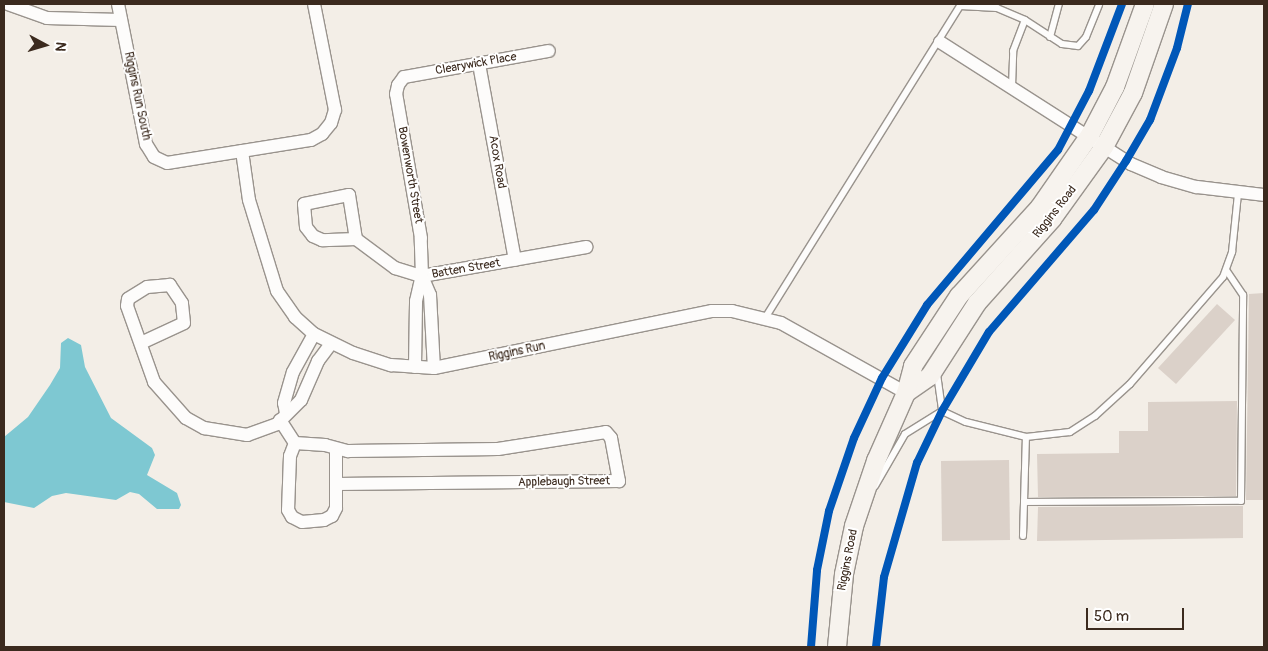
<!DOCTYPE html>
<html>
<head>
<meta charset="utf-8">
<style>
  body { margin:0 }
  #map { position:relative; width:1268px; height:651px; overflow:hidden; background:#f3eee7; font-family:Pangolin,sans-serif }
  div>[style] { position:absolute }
  [style*='--x'] { left:calc(var(--x)*1px); top:calc(var(--y)*1px); width:calc(var(--w)*1px); rotate:calc(var(--a)*1deg) }
  .water>* { inset:0; background:#7ec8d2 }
  .building>* { inset:0; background:#dbd1c9 }
  .roads { filter:drop-shadow(1px 0 #99938d) drop-shadow(-1px 0 #99938d) drop-shadow(0 1px #99938d) drop-shadow(0 -1px #99938d) }
  .service>* { height:6px; margin:-3px; padding:0 3px; transform-origin:3px; border-radius:3px; background:#fdfcfb }
  .minor>* { height:12px; margin:-6px; padding:0 6px; transform-origin:6px; border-radius:6px; background:#fdfcfb }
  .secondary>* { height:18px; margin:-9px; padding:0 9px; transform-origin:9px; border-radius:9px; background:#f7f3ee }
  .cycleway>* { height:8px; margin:-4px; padding:0 4px; transform-origin:4px; border-radius:4px; background:#0057b8 }
  span { translate:-50% -50%; white-space:nowrap; text-align:center; line-height:1.15; -webkit-text-stroke:4px #fff; paint-order:stroke }
  .street-label { font-size:12px; color:#3b2a1e }
  .frame { position:absolute; inset:0; border:5px solid #3b2a1e; pointer-events:none }
  .north { position:absolute; left:20px; top:20px; width:50px; height:50px; -webkit-text-stroke:4px #fff; paint-order:stroke; rotate:96deg; font-size:14px; font-weight:700; line-height:20px; text-align:center; color:#3b2a1e }
  .north::after { content:''; display:block; margin:auto; width:18px; height:22px; background:#3b2a1e; clip-path:polygon(50% 0,100% 100%,50% 72%,0 100%) }
  .scale { position:absolute; left:1086px; top:608px; width:98px; height:22px; box-sizing:border-box; border:2px solid #3b2a1e; border-top:0; padding-left:6px; font-size:15px; line-height:18px; white-space:nowrap; color:#3b2a1e; -webkit-text-stroke:4px #fff; paint-order:stroke }
</style>
</head>
<body>
<div id="map">
  <div class="water">
    <div style="clip-path:polygon(68px 338px,81px 345px,85px 367px,111px 418px,152px 448px,155px 455px,147px 475px,177px 493px,181px 505px,179px 509px,157px 509px,139px 494px,130px 492px,116px 500px,66px 493px,52px 496px,34px 508px,4px 502px,4px 437px,28px 417px,50px 385px,60px 368px,61px 343px)"></div>
  </div>
  <div class="building">
    <div style="clip-path:polygon(1264px 293px,1264px 500px,1246px 500px,1249px 294px)"></div>
    <div style="clip-path:polygon(1217px 304px,1235px 320px,1176px 384px,1158px 368px)"></div>
    <div style="clip-path:polygon(1237px 401px,1236px 496px,1038px 497px,1037px 454px,1119px 453px,1119px 431px,1148px 431px,1148px 402px)"></div>
    <div style="clip-path:polygon(1009px 460px,1010px 540px,942px 541px,941px 461px)"></div>
    <div style="clip-path:polygon(1243px 506px,1243px 538px,1037px 541px,1038px 507px)"></div>
  </div>
  <div class="roads">
    <div class="service">
      <div style="--x:960;--y:6;--w:37;--a:3"></div>
      <div style="--x:997;--y:8;--w:30;--a:23"></div>
      <div style="--x:1025;--y:20;--w:44;--a:33"></div>
      <div style="--x:1062;--y:44;--w:16;--a:7"></div>
      <div style="--x:1078;--y:46;--w:12;--a:-48"></div>
      <div style="--x:1086;--y:37;--w:35;--a:-68"></div>
      <div style="--x:1050;--y:37;--w:34;--a:-75"></div>
      <div style="--x:1012;--y:87;--w:36;--a:-88"></div>
      <div style="--x:1013;--y:51;--w:33;--a:-69"></div>
      <div style="--x:765;--y:318;--w:370;--a:-58"></div>
      <div style="--x:937;--y:374;--w:37;--a:82"></div>
      <div style="--x:942;--y:411;--w:26;--a:25"></div>
      <div style="--x:966;--y:422;--w:62;--a:14"></div>
      <div style="--x:1026;--y:437;--w:44;--a:-6.5"></div>
      <div style="--x:1070;--y:432;--w:30;--a:-33"></div>
      <div style="--x:1095;--y:416;--w:47;--a:-42.4"></div>
      <div style="--x:1130;--y:384;--w:142;--a:-49"></div>
      <div style="--x:1223;--y:277;--w:27;--a:-70"></div>
      <div style="--x:1232;--y:252;--w:58;--a:-84.1"></div>
      <div style="--x:875;--y:486;--w:60;--a:-60"></div>
      <div style="--x:905;--y:434;--w:44;--a:-31.9"></div>
      <div style="--x:1024;--y:502;--w:217;--a:-0.3"></div>
      <div style="--x:1241;--y:501;--w:206;--a:-89.4"></div>
      <div style="--x:1243;--y:295;--w:30;--a:-124"></div>
      <div style="--x:1023;--y:536;--w:99;--a:-88.3"></div>
    </div>
    <div class="minor">
      <div style="--x:8;--y:4;--w:41;--a:19.7"></div>
      <div style="--x:47;--y:18;--w:74;--a:1.5"></div>
      <div style="--x:118;--y:4;--w:143;--a:78.7"></div>
      <div style="--x:146;--y:144;--w:15;--a:58"></div>
      <div style="--x:154;--y:157;--w:14;--a:25"></div>
      <div style="--x:167;--y:163;--w:146;--a:-9.1"></div>
      <div style="--x:311;--y:140;--w:13;--a:-29"></div>
      <div style="--x:322;--y:134;--w:14;--a:-51"></div>
      <div style="--x:331;--y:123;--w:14;--a:-73"></div>
      <div style="--x:335;--y:110;--w:108;--a:-101.2"></div>
      <div style="--x:940;--y:42;--w:227;--a:32.6"></div>
      <div style="--x:1131;--y:164;--w:33;--a:23"></div>
      <div style="--x:1161;--y:177;--w:37;--a:16"></div>
      <div style="--x:1197;--y:187;--w:67;--a:6.8"></div>
      <div style="--x:479;--y:64;--w:199;--a:79.6"></div>
      <div style="--x:242;--y:151;--w:49;--a:81.9"></div>
      <div style="--x:249;--y:200;--w:95;--a:72.9"></div>
      <div style="--x:277;--y:291;--w:32;--a:55"></div>
      <div style="--x:295;--y:317;--w:25;--a:42"></div>
      <div style="--x:314;--y:334;--w:43;--a:26"></div>
      <div style="--x:353;--y:353;--w:40;--a:18"></div>
      <div style="--x:391;--y:365;--w:43;--a:4"></div>
      <div style="--x:434;--y:368;--w:284;--a:-11.6"></div>
      <div style="--x:712;--y:311;--w:20;--a:0"></div>
      <div style="--x:732;--y:311;--w:50;--a:13.8"></div>
      <div style="--x:781;--y:323;--w:143;--a:29.2"></div>
      <div style="--x:356;--y:239;--w:34;--a:178"></div>
      <div style="--x:322;--y:240;--w:10;--a:-156"></div>
      <div style="--x:313;--y:236;--w:11;--a:-128"></div>
      <div style="--x:306;--y:227;--w:23;--a:-95"></div>
      <div style="--x:304;--y:204;--w:46;--a:-11.3"></div>
      <div style="--x:349;--y:195;--w:45;--a:81"></div>
      <div style="--x:356;--y:239;--w:49;--a:36.6"></div>
      <div style="--x:395;--y:268;--w:28;--a:17"></div>
      <div style="--x:422;--y:276;--w:167;--a:-10"></div>
      <div style="--x:422;--y:276;--w:21;--a:67"></div>
      <div style="--x:430;--y:295;--w:73;--a:86.9"></div>
      <div style="--x:141;--y:343;--w:47;--a:-24.9"></div>
      <div style="--x:184;--y:323;--w:20;--a:-96"></div>
      <div style="--x:182;--y:303;--w:22;--a:-124"></div>
      <div style="--x:170;--y:285;--w:23;--a:175"></div>
      <div style="--x:147;--y:287;--w:22;--a:148"></div>
      <div style="--x:128;--y:299;--w:7;--a:98"></div>
      <div style="--x:127;--y:306;--w:81;--a:70.4"></div>
      <div style="--x:154;--y:382;--w:48;--a:48.4"></div>
      <div style="--x:186;--y:418;--w:21;--a:29"></div>
      <div style="--x:204;--y:428;--w:44;--a:9.2"></div>
      <div style="--x:247;--y:435;--w:32;--a:-20"></div>
      <div style="--x:277;--y:424;--w:34;--a:-45"></div>
      <div style="--x:301;--y:400;--w:43;--a:-66.4"></div>
      <div style="--x:318;--y:361;--w:21;--a:-53"></div>
      <div style="--x:415;--y:367;--w:66;--a:-89.1"></div>
      <div style="--x:416;--y:301;--w:26;--a:-77"></div>
      <div style="--x:422;--y:276;--w:38;--a:-92"></div>
      <div style="--x:421;--y:238;--w:146;--a:-99.8"></div>
      <div style="--x:396;--y:94;--w:9;--a:-77"></div>
      <div style="--x:398;--y:85;--w:10;--a:-53"></div>
      <div style="--x:404;--y:77;--w:147;--a:-10.2"></div>
      <div style="--x:286;--y:413;--w:10;--a:-101"></div>
      <div style="--x:284;--y:403;--w:32;--a:-74"></div>
      <div style="--x:293;--y:372;--w:43;--a:-61.1"></div>
      <div style="--x:280;--y:420;--w:27;--a:57"></div>
      <div style="--x:295;--y:443;--w:30;--a:4"></div>
      <div style="--x:325;--y:445;--w:24;--a:15"></div>
      <div style="--x:348;--y:451;--w:150;--a:-0.8"></div>
      <div style="--x:498;--y:449;--w:109;--a:-8.9"></div>
      <div style="--x:606;--y:432;--w:8;--a:50"></div>
      <div style="--x:611;--y:438;--w:44;--a:79.5"></div>
      <div style="--x:619;--y:481;--w:283;--a:179.4"></div>
      <div style="--x:295;--y:443;--w:14;--a:111"></div>
      <div style="--x:290;--y:456;--w:54;--a:92.1"></div>
      <div style="--x:288;--y:510;--w:8;--a:60"></div>
      <div style="--x:292;--y:517;--w:11;--a:27"></div>
      <div style="--x:302;--y:522;--w:22;--a:-5"></div>
      <div style="--x:324;--y:520;--w:9;--a:-27"></div>
      <div style="--x:332;--y:516;--w:9;--a:-63"></div>
      <div style="--x:336;--y:508;--w:58;--a:-90"></div>
    </div>
    <div class="secondary">
      <div style="--x:906;--y:393;--w:29;--a:-35"></div>
      <div style="--x:930;--y:376;--w:87;--a:-57.2"></div>
      <div style="--x:977;--y:303;--w:113;--a:-48.2"></div>
      <div style="--x:1052;--y:219;--w:89;--a:-54.2"></div>
      <div style="--x:1104;--y:147;--w:61;--a:-61.8"></div>
      <div style="--x:1133;--y:93;--w:94;--a:-70.8"></div>
      <div style="--x:837;--y:647;--w:73;--a:-84.5"></div>
      <div style="--x:844;--y:574;--w:49;--a:-78.2"></div>
      <div style="--x:854;--y:526;--w:69;--a:-71.3"></div>
      <div style="--x:876;--y:461;--w:74;--a:-66.2"></div>
      <div style="--x:906;--y:393;--w:28;--a:-75"></div>
      <div style="--x:913;--y:366;--w:84;--a:-56.7"></div>
      <div style="--x:959;--y:296;--w:120;--a:-47.7"></div>
      <div style="--x:1040;--y:207;--w:88;--a:-55.2"></div>
      <div style="--x:1090;--y:135;--w:54;--a:-62.5"></div>
      <div style="--x:1115;--y:87;--w:88;--a:-70.1"></div>
    </div>
  </div>
  <div class="cycleway">
    <div style="--x:811;--y:647;--w:77;--a:-85.5"></div>
    <div style="--x:817;--y:570;--w:60;--a:-78.5"></div>
    <div style="--x:829;--y:511;--w:77;--a:-71.1"></div>
    <div style="--x:854;--y:438;--w:66;--a:-65"></div>
    <div style="--x:882;--y:378;--w:86;--a:-58.3"></div>
    <div style="--x:927;--y:305;--w:203;--a:-49.8"></div>
    <div style="--x:1058;--y:150;--w:67;--a:-62.3"></div>
    <div style="--x:1089;--y:91;--w:93;--a:-69.2"></div>
    <div style="--x:876;--y:647;--w:70;--a:-83.5"></div>
    <div style="--x:884;--y:577;--w:119;--a:-73.9"></div>
    <div style="--x:917;--y:463;--w:58;--a:-64.3"></div>
    <div style="--x:942;--y:411;--w:92;--a:-59.3"></div>
    <div style="--x:989;--y:332;--w:161;--a:-49.3"></div>
    <div style="--x:1094;--y:210;--w:59;--a:-56.9"></div>
    <div style="--x:1126;--y:161;--w:48;--a:-59.7"></div>
    <div style="--x:1150;--y:120;--w:77;--a:-69.4"></div>
    <div style="--x:1177;--y:48;--w:45;--a:-76"></div>
  </div>
  <div class="street-label">
    <span style="left:476px;top:64px;rotate:-10deg">Clearywick Place</span>
    <span style="left:137px;top:96px;rotate:78deg">Riggins Run South</span>
    <span style="left:497px;top:162px;rotate:80deg">Acox Road</span>
    <span style="left:410px;top:175px;rotate:80deg">Bowenworth Street</span>
    <span style="left:1055px;top:212px;rotate:-52deg">Riggins Road</span>
    <span style="left:466px;top:269px;rotate:-10deg">Batten Street</span>
    <span style="left:517px;top:352px;rotate:-12deg">Riggins Run</span>
    <span style="left:564px;top:482px;rotate:-1deg">Applebaugh Street</span>
    <span style="left:848px;top:560px;rotate:-79deg">Riggins Road</span>
  </div>
  <div class="frame"></div>
  <div class="north">N</div>
  <div class="scale">50 m</div>
</div>
</body>
</html>
